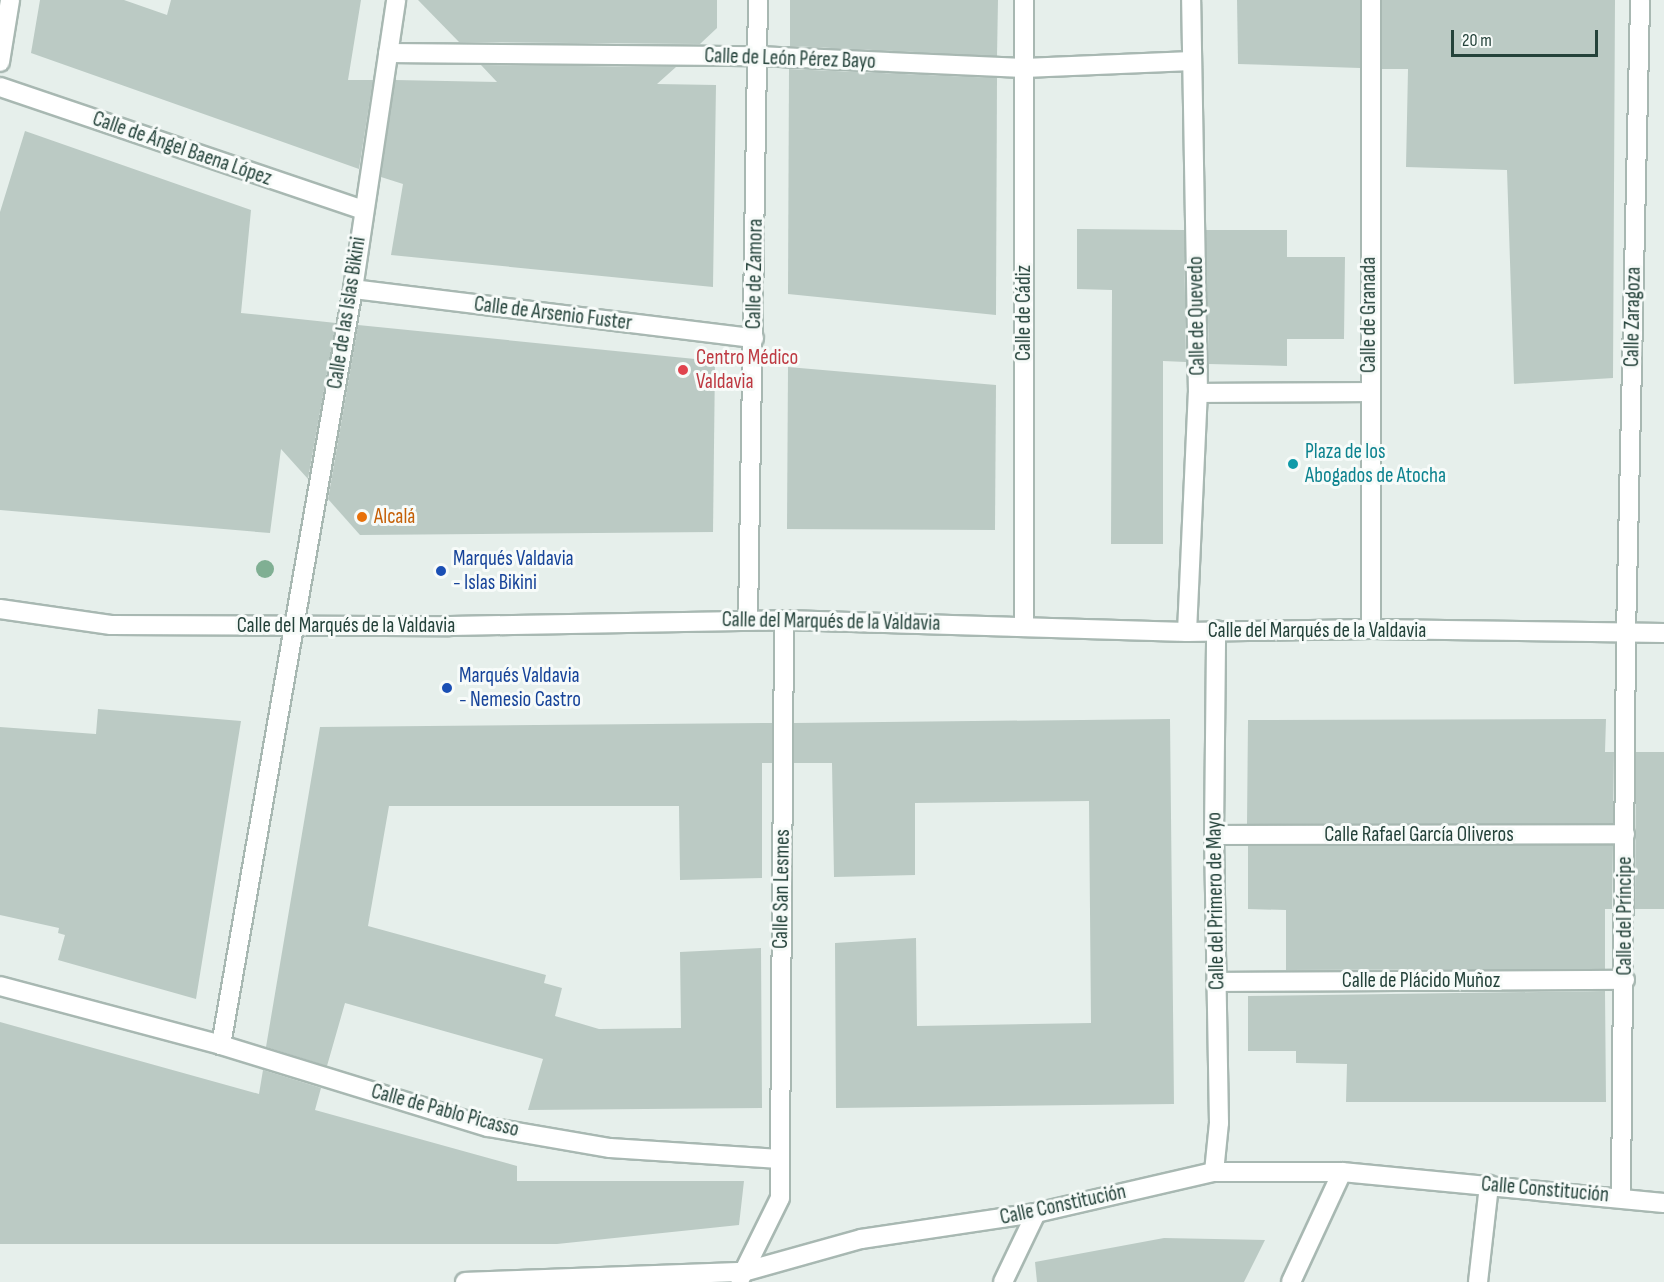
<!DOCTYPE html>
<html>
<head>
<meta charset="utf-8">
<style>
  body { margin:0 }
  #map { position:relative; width:1664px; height:1282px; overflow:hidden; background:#e6efeb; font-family:"Sofia Sans Condensed",sans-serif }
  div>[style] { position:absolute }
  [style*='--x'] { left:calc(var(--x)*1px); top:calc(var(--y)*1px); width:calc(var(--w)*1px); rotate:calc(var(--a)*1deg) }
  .building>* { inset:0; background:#bbcac4 }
  .roads { filter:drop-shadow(2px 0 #a8b8b2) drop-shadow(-2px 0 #a8b8b2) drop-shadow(0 2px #a8b8b2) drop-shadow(0 -2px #a8b8b2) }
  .street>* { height:18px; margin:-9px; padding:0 9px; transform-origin:9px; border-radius:9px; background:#fff }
  .trees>* { width:18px; height:18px; margin:-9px; border-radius:50%; background:#80af93 }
  .dots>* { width:16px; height:16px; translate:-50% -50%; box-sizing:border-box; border:3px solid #f7fbf9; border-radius:50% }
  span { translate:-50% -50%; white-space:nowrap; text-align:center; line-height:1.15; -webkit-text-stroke:6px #f7fbf9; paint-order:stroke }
  .street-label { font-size:21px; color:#24423a }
  .health-label { font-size:21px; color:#be3a42 }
  .left { translate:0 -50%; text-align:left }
  .culture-label { font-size:21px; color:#0d838f }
  .food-label { font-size:21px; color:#c56008 }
  .transit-label { font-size:21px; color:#164399 }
  .scale { position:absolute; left:1451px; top:30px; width:147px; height:27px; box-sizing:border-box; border:3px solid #24423a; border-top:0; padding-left:8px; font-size:18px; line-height:21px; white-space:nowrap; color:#24423a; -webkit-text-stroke:4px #f7fbf9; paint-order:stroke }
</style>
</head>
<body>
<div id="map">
  <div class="building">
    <div style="clip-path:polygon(40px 0,124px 0,167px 15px,171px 0,361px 0,348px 80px,373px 80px,359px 169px,31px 53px)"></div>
    <div style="clip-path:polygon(418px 0,717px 0,717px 28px,700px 44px,459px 42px)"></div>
    <div style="clip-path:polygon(790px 0,998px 0,997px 56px,790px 46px)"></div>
    <div style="clip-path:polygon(1237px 0,1360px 0,1360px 68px,1238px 64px)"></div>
    <div style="clip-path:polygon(1382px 0,1615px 0,1613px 378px,1514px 384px,1507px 170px,1406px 167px,1408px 69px,1382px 69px)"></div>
    <div style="clip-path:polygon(481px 65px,676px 67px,657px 84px,716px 85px,713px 287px,391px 255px,403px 184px,381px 177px,395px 80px,497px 82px)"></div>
    <div style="clip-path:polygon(789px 69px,997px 78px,996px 315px,788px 294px)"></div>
    <div style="clip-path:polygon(25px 131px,251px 210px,241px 313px,336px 323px,308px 479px,281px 449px,270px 533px,0 510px,0 212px)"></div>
    <div style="clip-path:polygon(1077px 229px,1184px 230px,1186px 362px,1163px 361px,1163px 544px,1111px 544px,1112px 290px,1077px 289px)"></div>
    <div style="clip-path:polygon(1206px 230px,1287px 230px,1287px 257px,1345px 257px,1344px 339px,1287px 339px,1287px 366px,1209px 364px)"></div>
    <div style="clip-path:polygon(358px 325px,715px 361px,713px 532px,360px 535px,328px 499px)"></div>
    <div style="clip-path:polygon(788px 367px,996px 385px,995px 530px,787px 529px)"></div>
    <div style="clip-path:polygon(98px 709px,241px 721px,196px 999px,58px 960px,65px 935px,58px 933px,59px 928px,0 915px,0 727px,96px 734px)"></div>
    <div style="clip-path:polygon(1170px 719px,1174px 1104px,836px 1108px,835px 943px,916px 938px,917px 1026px,1091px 1023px,1089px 801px,915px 803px,915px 875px,834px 877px,832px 763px,794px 763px,794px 723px)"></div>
    <div style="clip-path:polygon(1606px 719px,1605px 752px,1614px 752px,1613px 823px,1247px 824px,1248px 720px)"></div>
    <div style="clip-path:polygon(772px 723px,772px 763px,762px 763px,762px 878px,680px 880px,679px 806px,389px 806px,368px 926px,546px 975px,544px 983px,562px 988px,555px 1016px,599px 1029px,681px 1028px,680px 952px,761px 948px,762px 1108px,528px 1110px,543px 1059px,345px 1003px,327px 1066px,266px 1047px,320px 727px)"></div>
    <div style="clip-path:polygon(1636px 752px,1664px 752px,1664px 909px,1635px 909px)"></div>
    <div style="clip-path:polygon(1613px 845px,1612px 909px,1605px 909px,1605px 969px,1286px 970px,1286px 910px,1248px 909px,1248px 846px)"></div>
    <div style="clip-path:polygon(1605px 991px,1606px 1102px,1346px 1102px,1347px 1064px,1296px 1063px,1296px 1051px,1248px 1051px,1248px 996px)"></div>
    <div style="clip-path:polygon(0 1022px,259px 1094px,263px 1070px,321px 1088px,315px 1110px,517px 1166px,517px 1181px,744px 1181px,739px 1225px,557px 1244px,0 1244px)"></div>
    <div style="clip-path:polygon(1164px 1238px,1265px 1240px,1244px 1282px,1037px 1282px,1035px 1262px)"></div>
  </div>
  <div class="roads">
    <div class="street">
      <div style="--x:1371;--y:0;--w:629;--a:90"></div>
      <div style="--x:388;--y:53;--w:369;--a:0.5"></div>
      <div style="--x:757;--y:56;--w:267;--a:2.6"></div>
      <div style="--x:1024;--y:68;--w:168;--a:-2.4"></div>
      <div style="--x:0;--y:62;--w:63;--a:-80.8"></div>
      <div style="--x:0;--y:87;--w:384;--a:18.7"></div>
      <div style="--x:353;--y:289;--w:404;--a:7"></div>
      <div style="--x:1198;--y:393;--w:171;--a:-0.3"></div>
      <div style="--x:0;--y:609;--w:112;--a:8.2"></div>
      <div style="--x:111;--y:625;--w:339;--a:0.2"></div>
      <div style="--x:450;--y:626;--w:334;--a:-1"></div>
      <div style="--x:784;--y:620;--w:403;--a:1.7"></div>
      <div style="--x:1187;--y:632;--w:184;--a:-0.9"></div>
      <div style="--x:1371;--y:629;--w:293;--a:0.8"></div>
      <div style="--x:748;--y:620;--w:620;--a:-89.08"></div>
      <div style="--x:1024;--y:626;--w:626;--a:-90"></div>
      <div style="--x:1187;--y:632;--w:239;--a:-87.4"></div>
      <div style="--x:1198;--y:393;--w:393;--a:-91"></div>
      <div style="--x:1214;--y:835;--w:411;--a:-0.1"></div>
      <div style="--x:1217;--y:982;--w:408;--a:-0.3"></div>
      <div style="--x:0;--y:986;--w:229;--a:14.9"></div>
      <div style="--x:221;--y:1045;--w:279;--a:17.1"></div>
      <div style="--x:488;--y:1127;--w:124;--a:9.8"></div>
      <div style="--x:610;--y:1148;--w:170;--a:3.7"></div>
      <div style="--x:780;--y:1159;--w:39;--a:90"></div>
      <div style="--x:780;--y:1198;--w:90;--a:116.3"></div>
      <div style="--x:221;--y:1045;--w:767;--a:-80.1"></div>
      <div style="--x:353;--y:289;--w:292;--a:-81.5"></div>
      <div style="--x:780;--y:1159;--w:539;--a:-89.57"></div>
      <div style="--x:1214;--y:1172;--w:49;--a:-84.2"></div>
      <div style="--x:1219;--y:1123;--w:288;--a:-91"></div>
      <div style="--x:1214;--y:835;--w:205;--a:-89.4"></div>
      <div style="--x:1621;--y:1198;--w:564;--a:-89.49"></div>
      <div style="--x:1626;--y:634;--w:634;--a:-88.73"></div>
      <div style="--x:465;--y:1282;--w:278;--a:-2.1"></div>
      <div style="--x:743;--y:1272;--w:123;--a:-15.6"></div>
      <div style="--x:861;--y:1239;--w:177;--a:-8.5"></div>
      <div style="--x:1036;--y:1213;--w:183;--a:-13"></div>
      <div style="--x:1214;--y:1172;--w:128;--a:0"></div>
      <div style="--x:1342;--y:1172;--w:323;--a:5.5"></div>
      <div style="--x:1003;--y:1282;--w:76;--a:-64.4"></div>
      <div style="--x:1291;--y:1282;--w:121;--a:-65.1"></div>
      <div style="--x:1478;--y:1282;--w:98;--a:-83.5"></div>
    </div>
  </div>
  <div class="trees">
    <div style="left:265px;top:569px"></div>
  </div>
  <div class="dots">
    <div style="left:683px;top:370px;background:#e0444e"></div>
    <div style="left:1293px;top:464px;background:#0f9aa8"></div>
    <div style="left:362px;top:517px;background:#e8710a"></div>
    <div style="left:441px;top:571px;background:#1a4fb4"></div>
    <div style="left:447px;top:688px;background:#1a4fb4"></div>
  </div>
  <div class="street-label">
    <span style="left:790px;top:59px;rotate:2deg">Calle de León Pérez Bayo</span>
    <span style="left:182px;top:149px;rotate:19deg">Calle de Ángel Baena López</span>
    <span style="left:755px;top:274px;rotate:-89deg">Calle de Zamora</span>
    <span style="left:347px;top:313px;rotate:-81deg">Calle de las Islas Bikini</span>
    <span style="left:1024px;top:313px;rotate:-90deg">Calle de Cádiz</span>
    <span style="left:553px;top:314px;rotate:7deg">Calle de Arsenio Fuster</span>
    <span style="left:1369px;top:315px;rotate:-90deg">Calle de Granada</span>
    <span style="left:1197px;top:316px;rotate:-91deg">Calle de Quevedo</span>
    <span style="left:1633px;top:317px;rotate:-89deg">Calle Zaragoza</span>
    <span style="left:831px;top:622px;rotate:1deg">Calle del Marqués de la Valdavia</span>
    <span style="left:346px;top:626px">Calle del Marqués de la Valdavia</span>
    <span style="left:1317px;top:631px">Calle del Marqués de la Valdavia</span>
    <span style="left:1419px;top:835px">Calle Rafael García Oliveros</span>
    <span style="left:782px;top:889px;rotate:-89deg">Calle San Lesmes</span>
    <span style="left:1216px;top:901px;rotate:-91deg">Calle del Primero de Mayo</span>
    <span style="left:1625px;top:916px;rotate:-90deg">Calle del Príncipe</span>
    <span style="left:1421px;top:981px">Calle de Plácido Muñoz</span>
    <span style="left:445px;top:1111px;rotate:15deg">Calle de Pablo Picasso</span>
    <span style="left:1545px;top:1190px;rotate:5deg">Calle Constitución</span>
    <span style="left:1063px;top:1205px;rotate:-12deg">Calle Constitución</span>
  </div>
  <div class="health-label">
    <span class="left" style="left:696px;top:370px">Centro Médico<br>Valdavia</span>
  </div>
  <div class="culture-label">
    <span class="left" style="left:1305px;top:464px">Plaza de los<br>Abogados de Atocha</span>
  </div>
  <div class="food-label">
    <span class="left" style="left:374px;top:517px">Alcalá</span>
  </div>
  <div class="transit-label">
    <span class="left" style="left:453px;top:571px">Marqués Valdavia<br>- Islas Bikini</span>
    <span class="left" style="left:459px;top:688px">Marqués Valdavia<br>- Nemesio Castro</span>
  </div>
  <div class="scale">20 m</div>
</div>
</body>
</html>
